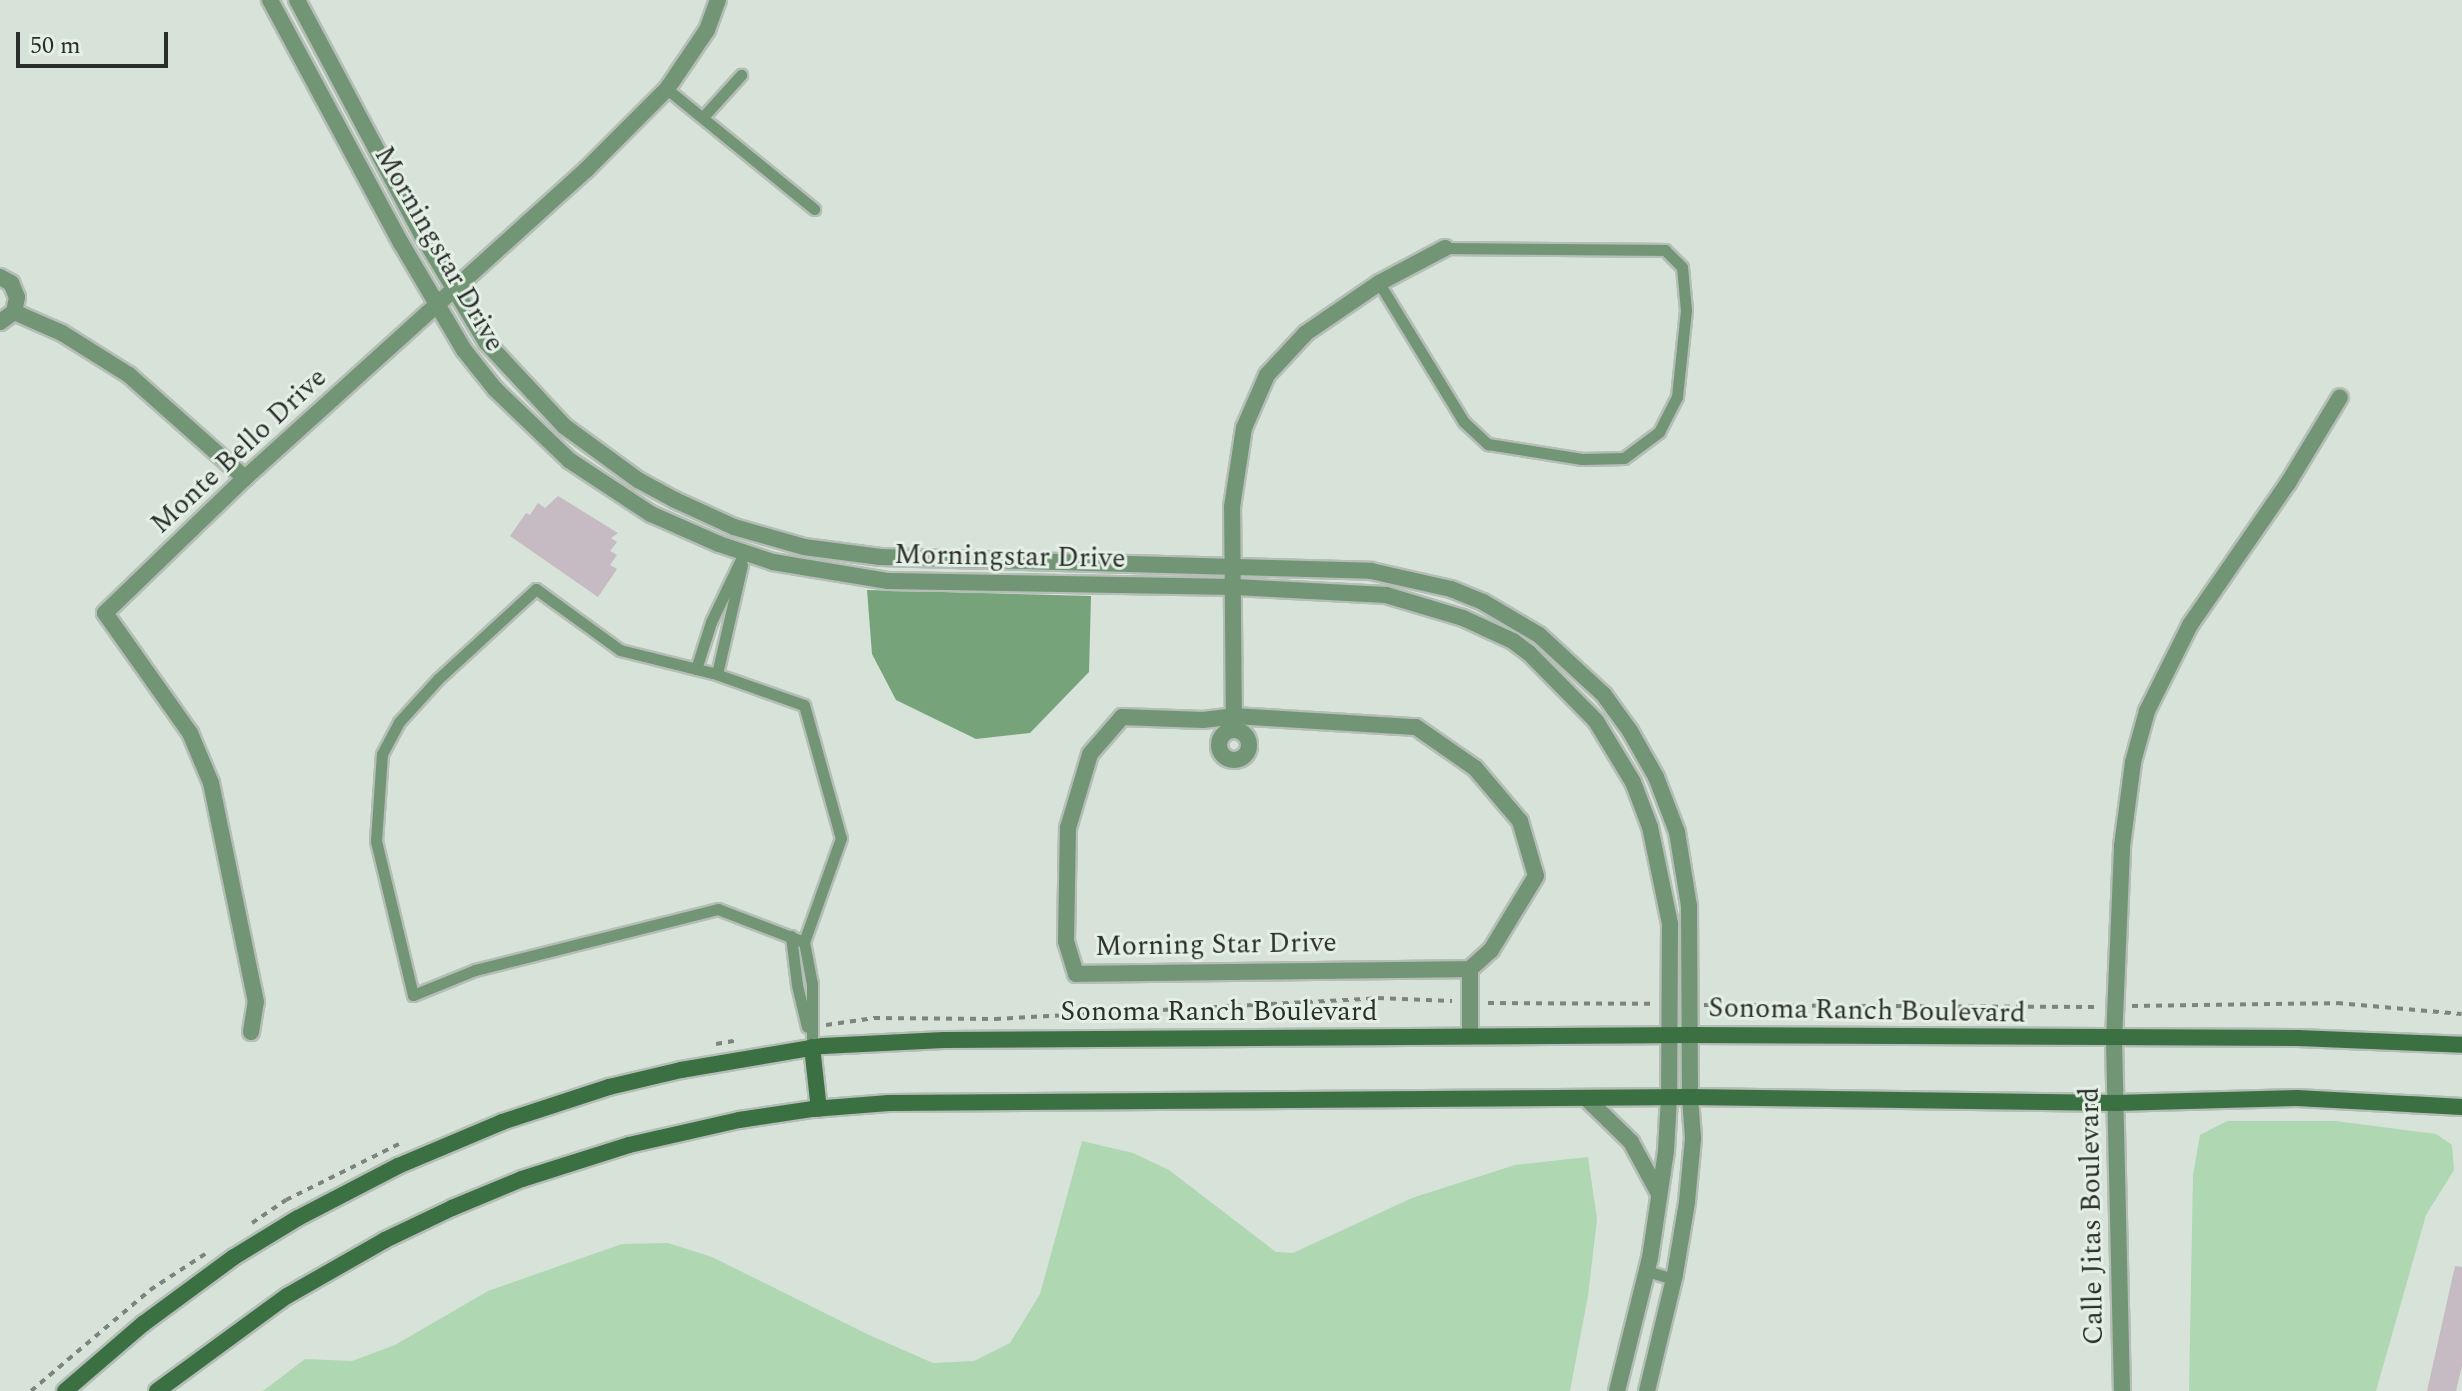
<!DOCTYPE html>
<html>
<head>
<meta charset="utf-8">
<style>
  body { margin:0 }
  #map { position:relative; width:2462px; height:1391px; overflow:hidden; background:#d7e2d8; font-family:Spectral,serif }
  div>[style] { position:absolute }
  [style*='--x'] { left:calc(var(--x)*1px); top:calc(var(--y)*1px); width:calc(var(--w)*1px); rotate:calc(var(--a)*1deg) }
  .green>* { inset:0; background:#afd7b2 }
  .water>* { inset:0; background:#77a37b }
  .building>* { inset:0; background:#c6bac3 }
  .path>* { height:4px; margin-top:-2px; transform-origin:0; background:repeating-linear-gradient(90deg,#7d847e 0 6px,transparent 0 12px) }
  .roads { filter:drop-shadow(2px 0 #b5beb6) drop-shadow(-2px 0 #b5beb6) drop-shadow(0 2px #b5beb6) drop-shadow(0 -2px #b5beb6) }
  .service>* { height:11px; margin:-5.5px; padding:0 5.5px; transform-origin:5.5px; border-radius:5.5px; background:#729575 }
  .minor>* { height:16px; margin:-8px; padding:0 8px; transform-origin:8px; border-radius:8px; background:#729575 }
  .minor>.ring { margin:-8px; padding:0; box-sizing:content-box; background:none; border:16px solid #729575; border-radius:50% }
  .tertiary>* { height:16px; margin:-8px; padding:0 8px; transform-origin:8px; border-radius:8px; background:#729575 }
  .secondary>* { height:16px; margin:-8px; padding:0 8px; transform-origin:8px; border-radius:8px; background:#3b7042 }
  span { translate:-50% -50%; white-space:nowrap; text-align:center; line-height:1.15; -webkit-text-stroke:6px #e4efe5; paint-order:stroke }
  .street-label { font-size:28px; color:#2b2f2c }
  .scale { position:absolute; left:16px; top:32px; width:152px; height:36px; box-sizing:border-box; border:4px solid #2b2f2c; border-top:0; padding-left:10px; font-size:24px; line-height:28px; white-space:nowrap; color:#2b2f2c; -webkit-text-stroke:6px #e4efe5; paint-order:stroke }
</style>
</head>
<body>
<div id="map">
  <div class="green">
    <div style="clip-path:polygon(2227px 1121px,2335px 1121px,2436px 1134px,2452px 1145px,2454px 1170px,2426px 1215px,2376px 1391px,2189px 1391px,2193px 1175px,2200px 1135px)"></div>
    <div style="clip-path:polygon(1082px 1141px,1133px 1153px,1169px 1170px,1276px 1252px,1293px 1253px,1412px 1198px,1515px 1165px,1588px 1157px,1597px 1219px,1588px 1296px,1570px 1391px,263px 1391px,305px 1359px,352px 1361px,395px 1345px,488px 1291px,622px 1244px,668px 1243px,712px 1257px,869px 1335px,933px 1363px,974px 1361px,1010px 1343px,1040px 1294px)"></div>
  </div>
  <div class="water">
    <div style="clip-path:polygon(867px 590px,1091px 596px,1089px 672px,1030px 733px,976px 739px,896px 700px,872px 654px)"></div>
  </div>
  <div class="building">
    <div style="clip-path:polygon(558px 496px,618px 533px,611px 538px,617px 542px,610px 551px,617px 555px,610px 565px,617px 569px,598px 597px,510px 536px,526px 513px,530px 515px,538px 503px,545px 508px)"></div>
    <div style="clip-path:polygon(2455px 1266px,2462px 1267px,2462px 1366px,2456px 1391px,2427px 1391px)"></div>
  </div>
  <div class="path">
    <div style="--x:1488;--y:1003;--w:164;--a:0.3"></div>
    <div style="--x:1704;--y:1005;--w:395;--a:0.3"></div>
    <div style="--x:2132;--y:1006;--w:205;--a:-0.8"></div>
    <div style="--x:2337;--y:1003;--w:125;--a:5"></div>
    <div style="--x:826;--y:1025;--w:49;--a:-8.3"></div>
    <div style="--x:874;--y:1018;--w:121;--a:0.5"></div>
    <div style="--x:995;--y:1019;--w:384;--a:-3.1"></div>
    <div style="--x:1378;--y:998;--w:74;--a:2.3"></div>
    <div style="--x:716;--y:1044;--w:22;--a:-10"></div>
    <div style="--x:252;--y:1223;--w:41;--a:-34.1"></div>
    <div style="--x:286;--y:1200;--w:126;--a:-26.4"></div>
    <div style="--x:31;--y:1391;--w:156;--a:-40.3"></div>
    <div style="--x:150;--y:1290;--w:66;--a:-33.2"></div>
  </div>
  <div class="roads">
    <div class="service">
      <div style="--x:667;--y:89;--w:190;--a:39.2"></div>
      <div style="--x:703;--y:117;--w:57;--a:-47.9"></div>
      <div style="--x:1379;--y:283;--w:163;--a:58.6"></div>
      <div style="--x:1464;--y:422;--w:33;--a:43"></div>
      <div style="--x:1488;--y:444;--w:95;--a:9.1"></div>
      <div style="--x:1582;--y:459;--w:42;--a:-1.4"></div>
      <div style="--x:1624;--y:458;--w:44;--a:-36.6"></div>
      <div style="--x:1659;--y:432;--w:39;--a:-63"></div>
      <div style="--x:1677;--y:397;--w:87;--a:-84.1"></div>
      <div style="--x:1686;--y:310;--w:43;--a:-95.3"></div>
      <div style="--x:1682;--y:267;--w:24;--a:-135"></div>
      <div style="--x:1665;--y:250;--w:220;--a:-179.5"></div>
      <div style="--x:696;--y:669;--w:49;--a:-72.3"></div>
      <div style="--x:711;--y:622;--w:76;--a:-64.4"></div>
      <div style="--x:717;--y:674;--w:112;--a:-77.1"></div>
      <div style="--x:791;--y:936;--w:49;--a:83"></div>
      <div style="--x:797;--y:985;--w:43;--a:76.6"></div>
      <div style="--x:804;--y:942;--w:92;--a:-159"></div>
      <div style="--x:718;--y:909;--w:251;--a:165.9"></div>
      <div style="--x:475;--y:970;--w:67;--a:158"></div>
      <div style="--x:413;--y:995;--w:158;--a:-103.5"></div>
      <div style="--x:376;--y:841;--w:87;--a:-86.1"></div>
      <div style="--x:382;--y:754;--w:36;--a:-62"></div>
      <div style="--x:399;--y:722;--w:58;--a:-47.8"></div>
      <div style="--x:438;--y:679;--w:133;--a:-42.6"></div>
      <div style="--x:536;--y:589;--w:104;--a:36"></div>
      <div style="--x:620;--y:650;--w:96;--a:13.9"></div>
      <div style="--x:713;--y:673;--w:96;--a:19.4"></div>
      <div style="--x:804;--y:705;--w:138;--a:74.5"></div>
      <div style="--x:841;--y:838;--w:110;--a:109.6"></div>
      <div style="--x:804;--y:942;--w:43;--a:79.2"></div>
      <div style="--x:812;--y:984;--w:63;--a:90"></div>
      <div style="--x:1647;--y:1271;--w:28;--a:17"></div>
    </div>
    <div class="minor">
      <div style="--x:0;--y:277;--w:13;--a:29"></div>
      <div style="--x:11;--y:283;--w:15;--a:67"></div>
      <div style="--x:17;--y:297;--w:15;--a:101"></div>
      <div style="--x:14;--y:312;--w:17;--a:144"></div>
      <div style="--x:14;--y:312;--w:52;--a:23.6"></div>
      <div style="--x:62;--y:333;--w:79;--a:32.1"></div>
      <div style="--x:129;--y:375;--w:155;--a:41.6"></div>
      <div style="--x:1234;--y:716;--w:182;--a:3.5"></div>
      <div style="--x:1416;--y:727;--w:72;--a:34.8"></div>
      <div style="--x:1475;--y:768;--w:70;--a:49.7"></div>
      <div style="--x:1520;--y:821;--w:57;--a:73.8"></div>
      <div style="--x:1536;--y:876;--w:87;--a:121.3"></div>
      <div style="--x:1491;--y:950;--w:28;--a:138"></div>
      <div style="--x:1470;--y:969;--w:394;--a:179.3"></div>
      <div style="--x:1076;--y:974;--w:34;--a:-107"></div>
      <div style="--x:1066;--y:941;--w:113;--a:-89"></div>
      <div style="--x:1068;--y:828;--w:77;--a:-73.4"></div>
      <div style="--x:1090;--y:754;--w:49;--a:-49.1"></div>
      <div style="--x:1122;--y:717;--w:81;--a:2.1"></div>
      <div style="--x:1203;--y:720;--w:31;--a:-7"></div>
      <div class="ring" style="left:1219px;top:730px;width:14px;height:14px"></div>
      <div style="--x:1234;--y:730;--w:223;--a:-90.5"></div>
      <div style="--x:1232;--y:507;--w:80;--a:-81.4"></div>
      <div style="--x:1244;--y:428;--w:58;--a:-66.5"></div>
      <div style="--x:1267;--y:375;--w:57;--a:-47.1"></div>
      <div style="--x:1306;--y:333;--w:88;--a:-34.4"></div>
      <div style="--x:1379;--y:283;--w:75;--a:-27.9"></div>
      <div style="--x:251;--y:1032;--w:30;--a:-81"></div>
      <div style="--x:256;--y:1002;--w:224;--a:-101.6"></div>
      <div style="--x:211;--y:783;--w:54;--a:-112.8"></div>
      <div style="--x:190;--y:733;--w:147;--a:-125.3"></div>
      <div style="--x:105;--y:613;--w:194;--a:-44"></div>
      <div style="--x:245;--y:478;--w:460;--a:-42.1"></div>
      <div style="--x:586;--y:170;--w:115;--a:-45"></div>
      <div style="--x:667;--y:89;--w:71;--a:-55.9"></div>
      <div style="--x:707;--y:30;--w:32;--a:-70"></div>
      <div style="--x:1470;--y:1036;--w:67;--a:-90"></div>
      <div style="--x:2114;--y:1040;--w:194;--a:-87.6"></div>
      <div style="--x:2122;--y:846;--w:85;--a:-82.5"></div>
      <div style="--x:2133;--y:762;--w:53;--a:-74.6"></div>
      <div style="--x:2147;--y:711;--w:96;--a:-63.4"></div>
      <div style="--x:2190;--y:625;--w:173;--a:-55.4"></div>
      <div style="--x:2288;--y:483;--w:100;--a:-58.8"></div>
      <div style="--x:1587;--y:1099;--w:62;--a:44.3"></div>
      <div style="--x:1631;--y:1142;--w:57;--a:61.6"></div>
      <div style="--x:1617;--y:1391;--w:137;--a:-76.1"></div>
      <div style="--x:1650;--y:1258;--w:108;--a:-81.5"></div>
      <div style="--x:1666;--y:1151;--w:54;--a:-86.8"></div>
      <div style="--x:1647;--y:1391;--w:120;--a:-76.5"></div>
      <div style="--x:1675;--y:1274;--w:73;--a:-80.5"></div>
      <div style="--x:1687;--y:1202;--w:64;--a:-84.6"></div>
      <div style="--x:1693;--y:1138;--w:41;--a:-94.2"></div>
    </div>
    <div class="tertiary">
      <div style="--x:270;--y:0;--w:276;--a:61.7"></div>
      <div style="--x:401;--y:243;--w:124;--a:59.5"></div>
      <div style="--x:464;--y:350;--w:50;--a:51.5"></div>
      <div style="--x:495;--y:389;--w:103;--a:43.8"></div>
      <div style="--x:569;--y:460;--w:98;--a:33.4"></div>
      <div style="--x:651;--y:514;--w:74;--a:23.8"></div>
      <div style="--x:719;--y:544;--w:57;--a:18.4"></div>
      <div style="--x:773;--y:562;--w:117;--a:9.4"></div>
      <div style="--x:888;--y:581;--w:347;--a:1"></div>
      <div style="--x:1235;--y:587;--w:151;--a:3"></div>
      <div style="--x:1386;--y:595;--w:80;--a:16.6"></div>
      <div style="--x:1463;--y:618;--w:55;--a:24.7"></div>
      <div style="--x:1513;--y:641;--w:20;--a:37"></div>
      <div style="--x:1529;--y:653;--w:95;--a:45.4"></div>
      <div style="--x:1596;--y:721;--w:71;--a:58.8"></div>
      <div style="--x:1633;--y:782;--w:48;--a:69.3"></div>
      <div style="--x:1650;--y:827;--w:99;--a:78.3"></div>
      <div style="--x:1670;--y:924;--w:173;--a:90.3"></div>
      <div style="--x:297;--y:0;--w:266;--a:62"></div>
      <div style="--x:422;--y:235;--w:125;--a:59.1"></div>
      <div style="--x:486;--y:342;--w:115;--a:47.1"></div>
      <div style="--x:564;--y:426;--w:92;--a:36.1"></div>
      <div style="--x:638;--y:480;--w:42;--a:28.4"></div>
      <div style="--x:675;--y:500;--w:65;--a:24.6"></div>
      <div style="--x:734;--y:527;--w:73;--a:15.9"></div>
      <div style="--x:804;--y:547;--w:77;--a:7.5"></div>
      <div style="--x:880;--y:557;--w:491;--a:1.6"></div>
      <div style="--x:1371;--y:571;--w:82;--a:12.7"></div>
      <div style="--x:1451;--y:589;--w:35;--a:22"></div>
      <div style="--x:1483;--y:602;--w:65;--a:30.5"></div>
      <div style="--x:1539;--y:635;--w:88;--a:42.7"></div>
      <div style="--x:1604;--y:695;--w:44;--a:54.2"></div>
      <div style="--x:1630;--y:731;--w:53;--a:60.5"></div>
      <div style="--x:1656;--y:777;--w:59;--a:69.1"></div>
      <div style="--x:1677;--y:832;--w:75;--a:80.8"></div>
      <div style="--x:1689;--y:906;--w:191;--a:89.7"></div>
      <div style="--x:2114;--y:1040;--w:351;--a:88.7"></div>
    </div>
    <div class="secondary">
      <div style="--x:812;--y:1047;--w:62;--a:83.6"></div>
      <div style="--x:65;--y:1391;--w:103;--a:-40.7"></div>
      <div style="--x:143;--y:1324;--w:113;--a:-36.4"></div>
      <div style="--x:234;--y:1257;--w:75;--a:-31.4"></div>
      <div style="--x:298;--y:1218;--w:113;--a:-27.5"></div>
      <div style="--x:398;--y:1166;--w:113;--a:-22.9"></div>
      <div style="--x:502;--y:1122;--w:113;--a:-18.1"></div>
      <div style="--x:609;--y:1087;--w:74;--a:-13.3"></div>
      <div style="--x:681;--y:1070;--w:144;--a:-9.6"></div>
      <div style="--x:823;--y:1046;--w:121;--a:-2.8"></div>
      <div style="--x:944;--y:1040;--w:747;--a:-0.38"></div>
      <div style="--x:1691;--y:1035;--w:607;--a:0.28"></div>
      <div style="--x:2298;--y:1038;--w:164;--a:2.4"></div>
      <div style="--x:157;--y:1391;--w:161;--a:-36.2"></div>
      <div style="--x:287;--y:1296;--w:113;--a:-29.7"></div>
      <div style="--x:385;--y:1240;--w:74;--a:-25.5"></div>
      <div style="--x:452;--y:1208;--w:76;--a:-22.5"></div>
      <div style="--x:522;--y:1179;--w:112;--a:-17.6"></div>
      <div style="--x:629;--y:1145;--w:113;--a:-12.8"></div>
      <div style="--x:739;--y:1120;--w:75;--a:-8.5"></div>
      <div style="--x:813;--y:1109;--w:76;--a:-4.5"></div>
      <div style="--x:889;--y:1103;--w:801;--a:-0.43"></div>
      <div style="--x:1690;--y:1097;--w:425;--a:0.8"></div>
      <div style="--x:2115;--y:1103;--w:182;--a:-1.6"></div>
      <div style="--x:2297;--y:1098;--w:165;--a:3.1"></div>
    </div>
  </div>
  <div class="street-label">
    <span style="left:439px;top:249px;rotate:60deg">Morningstar Drive</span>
    <span style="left:239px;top:451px;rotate:-43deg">Monte Bello Drive</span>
    <span style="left:1010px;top:557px;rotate:1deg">Morningstar Drive</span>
    <span style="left:1216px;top:945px;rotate:-1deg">Morning Star Drive</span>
    <span style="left:1867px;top:1011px;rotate:1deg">Sonoma Ranch Boulevard</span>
    <span style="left:1219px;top:1012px">Sonoma Ranch Boulevard</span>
    <span style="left:2092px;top:1216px;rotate:-91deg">Calle Jitas Boulevard</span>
  </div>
  <div class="scale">50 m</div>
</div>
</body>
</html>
